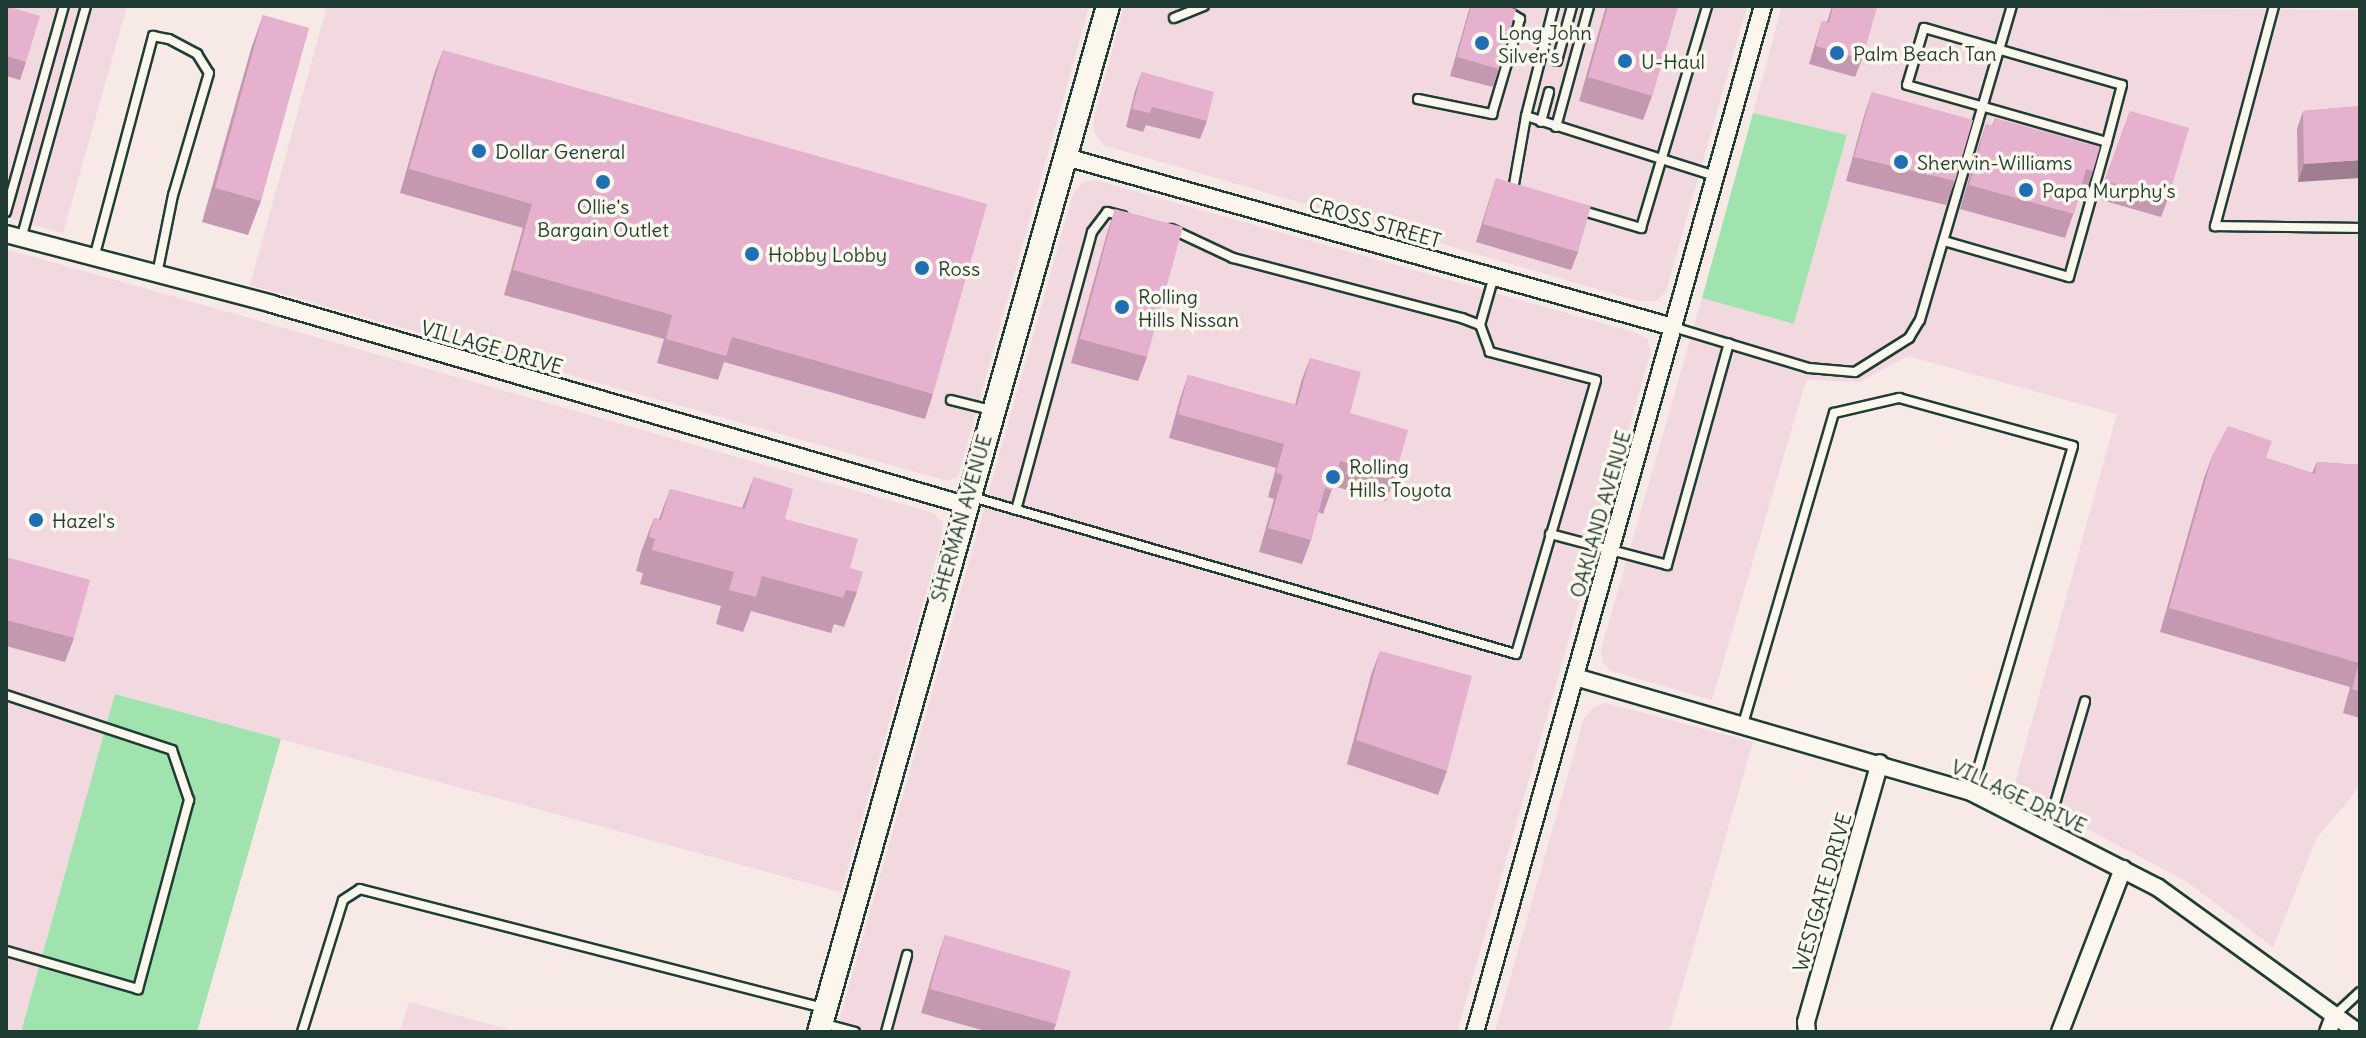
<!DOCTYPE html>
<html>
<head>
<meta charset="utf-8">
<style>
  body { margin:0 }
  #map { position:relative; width:2366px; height:1038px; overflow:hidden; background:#f7e9e6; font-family:Delius,sans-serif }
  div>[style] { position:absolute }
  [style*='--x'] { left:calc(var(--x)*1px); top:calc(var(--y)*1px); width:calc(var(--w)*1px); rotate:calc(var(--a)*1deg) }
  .built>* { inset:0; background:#f2d8df }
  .green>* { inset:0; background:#a1e3ae }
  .roads { filter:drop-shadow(2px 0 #1f3d34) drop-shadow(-2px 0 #1f3d34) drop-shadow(0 2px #1f3d34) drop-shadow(0 -2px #1f3d34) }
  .lane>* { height:8px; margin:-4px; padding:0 4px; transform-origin:4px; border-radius:4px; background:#fbf7ec }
  .street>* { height:16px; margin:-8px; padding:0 8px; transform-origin:8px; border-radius:8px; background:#fbf7ec }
  .secondary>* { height:22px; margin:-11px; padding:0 11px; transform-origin:11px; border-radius:11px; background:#fbf7ec }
  .wall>* { inset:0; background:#c598b1 }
  .shaded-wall>* { inset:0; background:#a07c90 }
  .building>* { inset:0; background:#e5b1ce }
  .dots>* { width:22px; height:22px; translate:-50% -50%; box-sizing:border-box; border:4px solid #fbf7ec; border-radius:50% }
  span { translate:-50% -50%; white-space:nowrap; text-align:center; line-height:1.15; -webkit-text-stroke:7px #fbf7ec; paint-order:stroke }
  .poi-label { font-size:20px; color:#1f3d34 }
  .left { translate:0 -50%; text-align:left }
  .street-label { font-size:20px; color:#1f3d34 }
  .frame { position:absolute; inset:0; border:8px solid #1f3d34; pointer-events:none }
</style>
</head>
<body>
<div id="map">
  <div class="built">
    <div style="clip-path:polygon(6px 6px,127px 6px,63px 233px,6px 217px)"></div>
    <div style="clip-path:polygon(327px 6px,1089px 6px,958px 477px,948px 481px,250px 285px)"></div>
    <div style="clip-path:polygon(1124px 6px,1747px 6px,1666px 291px,1656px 301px,1638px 301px,1103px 145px,1094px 132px,1094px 118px)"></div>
    <div style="clip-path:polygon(1782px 6px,2360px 10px,2360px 786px,2316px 839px,2273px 947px,2186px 881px,2013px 790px,2117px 414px,1908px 356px,1859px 382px,1806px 380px,1712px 700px,1611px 671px,1603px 663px,1601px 650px,1702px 298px,1794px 324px,1847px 136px,1753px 113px)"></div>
    <div style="clip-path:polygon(1095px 180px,1637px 333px,1648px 340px,1650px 354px,1457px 1032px,836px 1032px,1073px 194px,1083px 182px)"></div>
    <div style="clip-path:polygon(6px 249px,934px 513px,943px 523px,941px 540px,841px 892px,116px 694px,21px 1032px,6px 1032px)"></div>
    <div style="clip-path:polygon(1606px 703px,1753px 742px,1669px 1032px,1495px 1032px,1584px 718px,1595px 706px)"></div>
    <div style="clip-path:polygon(409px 1002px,517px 1032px,400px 1032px)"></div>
  </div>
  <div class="green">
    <div style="clip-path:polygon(1753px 113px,1847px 135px,1794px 324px,1702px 298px)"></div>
    <div style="clip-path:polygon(115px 694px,281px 739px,197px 1032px,21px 1032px)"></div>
  </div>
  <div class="roads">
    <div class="lane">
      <div style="--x:1554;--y:6;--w:114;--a:104.3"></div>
      <div style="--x:1526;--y:116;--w:198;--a:17.6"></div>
      <div style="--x:2274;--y:6;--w:228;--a:105"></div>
      <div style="--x:2215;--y:226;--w:145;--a:0.8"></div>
      <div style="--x:1174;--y:18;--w:32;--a:-22"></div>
      <div style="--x:1557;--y:61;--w:57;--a:-74.7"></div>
      <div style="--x:1418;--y:99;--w:76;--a:11.5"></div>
      <div style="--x:1492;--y:114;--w:99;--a:-73.6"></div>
      <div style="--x:1520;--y:19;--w:26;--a:-149"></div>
      <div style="--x:1541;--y:122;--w:31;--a:-75"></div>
      <div style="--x:1556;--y:127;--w:125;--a:-74.7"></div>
      <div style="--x:1513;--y:190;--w:75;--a:-80"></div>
      <div style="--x:1580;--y:210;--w:64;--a:16.4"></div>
      <div style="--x:1641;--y:228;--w:232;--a:-73.4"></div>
      <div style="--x:6;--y:212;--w:214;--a:-74.3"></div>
      <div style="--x:21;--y:239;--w:242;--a:-74.4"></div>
      <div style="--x:1944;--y:241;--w:130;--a:16.1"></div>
      <div style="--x:2069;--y:277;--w:140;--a:-74.3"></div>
      <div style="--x:2107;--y:142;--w:59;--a:-75.3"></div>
      <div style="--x:2122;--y:85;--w:206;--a:-163.9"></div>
      <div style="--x:1924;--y:28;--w:59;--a:106.6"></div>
      <div style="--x:1907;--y:85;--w:208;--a:15.9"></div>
      <div style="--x:94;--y:258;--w:230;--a:-75.1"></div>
      <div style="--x:153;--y:36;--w:16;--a:11"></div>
      <div style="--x:169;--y:39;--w:32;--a:28"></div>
      <div style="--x:197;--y:54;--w:22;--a:58"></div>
      <div style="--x:209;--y:73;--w:127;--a:106.4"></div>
      <div style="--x:173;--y:195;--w:81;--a:101.4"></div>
      <div style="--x:1480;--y:325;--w:51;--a:-74.1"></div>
      <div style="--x:1673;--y:327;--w:142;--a:16.8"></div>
      <div style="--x:1809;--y:368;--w:46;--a:5"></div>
      <div style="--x:1855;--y:372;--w:64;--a:-32.2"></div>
      <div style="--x:1909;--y:338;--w:21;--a:-59"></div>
      <div style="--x:1920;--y:320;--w:327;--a:-73.7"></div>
      <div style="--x:951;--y:400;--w:41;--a:14"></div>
      <div style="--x:972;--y:497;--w:566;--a:16.1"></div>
      <div style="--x:1516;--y:654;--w:285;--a:-73.7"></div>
      <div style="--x:1596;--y:380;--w:110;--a:-165.2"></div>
      <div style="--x:1490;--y:352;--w:29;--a:-110"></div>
      <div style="--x:1480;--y:325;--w:19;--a:-159"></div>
      <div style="--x:1462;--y:318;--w:237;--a:-165.3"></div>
      <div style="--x:1233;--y:258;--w:68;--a:-154.9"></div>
      <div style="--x:1016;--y:510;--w:288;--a:-74.7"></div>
      <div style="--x:1092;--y:232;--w:25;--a:-53"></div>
      <div style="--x:1107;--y:212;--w:16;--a:14"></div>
      <div style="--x:1550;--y:534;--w:121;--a:14.8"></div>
      <div style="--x:1667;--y:565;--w:230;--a:-74.4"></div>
      <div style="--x:6;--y:695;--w:175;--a:18.3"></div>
      <div style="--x:172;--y:750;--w:53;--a:71.2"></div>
      <div style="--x:189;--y:800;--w:196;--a:105.1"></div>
      <div style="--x:138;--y:989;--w:137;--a:-163.9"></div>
      <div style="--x:1743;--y:724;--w:324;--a:-73.7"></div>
      <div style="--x:1834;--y:413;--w:67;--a:-13"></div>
      <div style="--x:1899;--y:398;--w:180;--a:15.4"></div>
      <div style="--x:2073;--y:446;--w:361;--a:106.4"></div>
      <div style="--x:2048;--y:827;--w:131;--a:-73.6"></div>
      <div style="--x:2334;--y:1016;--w:35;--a:-43"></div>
      <div style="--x:822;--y:1023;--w:34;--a:15"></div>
      <div style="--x:302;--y:1032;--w:138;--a:-72.7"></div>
      <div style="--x:343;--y:900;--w:20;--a:-33"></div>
      <div style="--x:360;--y:889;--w:479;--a:14.4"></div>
      <div style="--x:886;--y:1032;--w:80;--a:-74.7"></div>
    </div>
    <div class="street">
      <div style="--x:1066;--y:157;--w:630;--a:15.65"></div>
      <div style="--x:6;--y:234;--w:275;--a:14.7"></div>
      <div style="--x:272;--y:304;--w:722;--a:16.17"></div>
      <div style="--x:1575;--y:677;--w:412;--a:16.2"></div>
      <div style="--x:1971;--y:792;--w:209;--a:27.1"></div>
      <div style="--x:2157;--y:887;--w:247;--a:35.9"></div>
      <div style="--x:1475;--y:1032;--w:1066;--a:-74.32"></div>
      <div style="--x:1807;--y:1032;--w:10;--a:-96"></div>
      <div style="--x:1806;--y:1022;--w:269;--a:-74.1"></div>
      <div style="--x:2060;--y:1032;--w:175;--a:-68.9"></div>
      <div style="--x:2328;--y:1032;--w:17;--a:-69"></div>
    </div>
    <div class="secondary">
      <div style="--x:819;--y:1032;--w:1066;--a:-74.27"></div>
    </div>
  </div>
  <div class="wall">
    <div style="clip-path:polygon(6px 6px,26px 62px,20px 80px,6px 76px)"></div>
    <div style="clip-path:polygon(1470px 6px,1503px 6px,1499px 69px,1493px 87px,1450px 76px)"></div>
    <div style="clip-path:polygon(1606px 6px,1678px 6px,1652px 96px,1643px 120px,1579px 101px)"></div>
    <div style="clip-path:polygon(1832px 6px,1877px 6px,1862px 59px,1855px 77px,1809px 64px,1822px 21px,1827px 22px)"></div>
    <div style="clip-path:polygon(263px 15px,261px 201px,248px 235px,202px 222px,251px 49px)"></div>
    <div style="clip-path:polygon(443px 50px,933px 394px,925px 419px,724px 362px,718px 380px,657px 363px,664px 339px,504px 295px,523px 228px,400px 193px,434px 74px)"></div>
    <div style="clip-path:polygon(1142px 72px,1207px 121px,1200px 139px,1146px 125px,1143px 132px,1126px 127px,1135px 91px)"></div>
    <div style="clip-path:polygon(1872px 92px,1955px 181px,1946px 205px,1846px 181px,1864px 116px)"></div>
    <div style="clip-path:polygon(2360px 106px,2298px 182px,2297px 129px,2303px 111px)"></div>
    <div style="clip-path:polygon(2130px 111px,2168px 199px,2161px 217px,2098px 199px)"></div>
    <div style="clip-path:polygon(1995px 118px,2093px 171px,2085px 196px,2080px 194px,2065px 238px,1960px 209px,1978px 148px,1986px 124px,1992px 126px)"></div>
    <div style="clip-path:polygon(1496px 178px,1578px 252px,1571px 270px,1476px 242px)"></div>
    <div style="clip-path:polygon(1115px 209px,1147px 357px,1138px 381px,1071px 363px,1107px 233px)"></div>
    <div style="clip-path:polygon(1310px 358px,1395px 477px,1386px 501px,1333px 486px,1323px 514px,1318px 512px,1311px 540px,1302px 564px,1259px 552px,1274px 499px,1268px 497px,1276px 468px,1169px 438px,1180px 399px,1188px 375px,1295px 405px,1301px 382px)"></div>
    <div style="clip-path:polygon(2213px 454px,2266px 458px,2312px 473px,2317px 462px,2360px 465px,2360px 718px,2343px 713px,2350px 687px,2160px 632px,2204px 478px)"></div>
    <div style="clip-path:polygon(754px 477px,785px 519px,850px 568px,857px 592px,844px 627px,834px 624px,831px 633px,751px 611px,743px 632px,716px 624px,721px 606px,640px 584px,643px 573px,636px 571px,641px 552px,654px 518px,659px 519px,670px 489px,742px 508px)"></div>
    <div style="clip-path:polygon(6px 557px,74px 638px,65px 662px,6px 646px)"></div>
    <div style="clip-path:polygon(1380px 651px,1447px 771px,1438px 795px,1347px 764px,1371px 675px)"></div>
    <div style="clip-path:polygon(945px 935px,1056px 1024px,1053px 1032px,989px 1032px,921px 1013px,937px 959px)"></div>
  </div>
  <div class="shaded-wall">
    <div style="clip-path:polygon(2360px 160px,2360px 178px,2298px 182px,2304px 164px)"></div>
  </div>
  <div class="building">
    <div style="clip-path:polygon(6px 6px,40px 16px,26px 62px,6px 56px)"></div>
    <div style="clip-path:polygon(1471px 6px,1503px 6px,1516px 9px,1499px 69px,1457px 57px)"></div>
    <div style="clip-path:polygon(1608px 6px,1678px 6px,1652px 96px,1588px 77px)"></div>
    <div style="clip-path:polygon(1833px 6px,1877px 6px,1862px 59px,1816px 46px,1822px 21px,1829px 23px)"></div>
    <div style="clip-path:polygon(263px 15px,309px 28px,261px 201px,215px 188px)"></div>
    <div style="clip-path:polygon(443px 50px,987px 204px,933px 394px,732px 337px,726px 356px,666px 339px,672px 315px,513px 270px,532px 204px,409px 169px)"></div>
    <div style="clip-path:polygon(1142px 72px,1214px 92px,1207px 121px,1152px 107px,1150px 113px,1132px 109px)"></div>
    <div style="clip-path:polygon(1872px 92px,1973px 120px,1955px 181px,1854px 157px)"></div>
    <div style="clip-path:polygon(2360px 106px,2360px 160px,2304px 164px,2303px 111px)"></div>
    <div style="clip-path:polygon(2130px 111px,2189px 128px,2168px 199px,2105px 181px)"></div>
    <div style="clip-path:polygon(1995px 118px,2100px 147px,2093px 171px,2086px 169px,2074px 214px,1969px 185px,1986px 124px,1993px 126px)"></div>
    <div style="clip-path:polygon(1496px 178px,1591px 206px,1578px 252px,1483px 224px)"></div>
    <div style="clip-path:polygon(1115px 209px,1183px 227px,1147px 357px,1080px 339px)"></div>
    <div style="clip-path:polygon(1310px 358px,1361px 372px,1350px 413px,1408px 430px,1395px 477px,1340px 461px,1332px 490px,1325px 488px,1311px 540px,1268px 528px,1283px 475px,1276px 473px,1284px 444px,1178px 414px,1188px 375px,1297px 405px)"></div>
    <div style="clip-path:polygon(2228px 426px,2272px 441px,2266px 458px,2315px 474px,2317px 462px,2360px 465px,2360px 691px,2352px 689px,2359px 663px,2169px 608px,2213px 454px)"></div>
    <div style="clip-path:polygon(754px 477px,793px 489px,785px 519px,858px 539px,850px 568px,863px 572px,857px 592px,846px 590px,843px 598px,762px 576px,756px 597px,729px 590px,734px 572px,652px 550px,655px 539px,649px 537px,654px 518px,661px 520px,670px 489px,745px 509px)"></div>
    <div style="clip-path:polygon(6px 557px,90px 580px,74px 638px,6px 620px)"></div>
    <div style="clip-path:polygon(1380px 651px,1472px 676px,1447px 771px,1356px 740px)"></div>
    <div style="clip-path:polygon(945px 935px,1071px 971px,1056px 1024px,930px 989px)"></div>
  </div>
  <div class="dots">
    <div style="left:1482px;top:43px;background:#1f6fb2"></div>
    <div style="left:1837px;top:53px;background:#1f6fb2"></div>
    <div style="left:1625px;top:61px;background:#1f6fb2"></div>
    <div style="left:479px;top:151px;background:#1f6fb2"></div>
    <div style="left:1901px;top:162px;background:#1f6fb2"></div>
    <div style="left:603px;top:182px;background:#1f6fb2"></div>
    <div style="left:2026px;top:190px;background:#1f6fb2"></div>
    <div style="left:752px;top:254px;background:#1f6fb2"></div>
    <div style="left:922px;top:268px;background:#1f6fb2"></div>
    <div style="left:1122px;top:307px;background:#1f6fb2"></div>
    <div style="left:1333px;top:477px;background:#1f6fb2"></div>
    <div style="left:36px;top:520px;background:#1f6fb2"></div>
  </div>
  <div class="poi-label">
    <span class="left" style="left:1498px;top:44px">Long John<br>Silver's</span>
    <span class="left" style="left:1853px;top:53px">Palm Beach Tan</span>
    <span class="left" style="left:1641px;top:61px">U-Haul</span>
    <span class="left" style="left:495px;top:151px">Dollar General</span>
    <span class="left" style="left:1917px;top:162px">Sherwin-Williams</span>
    <span class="left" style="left:2042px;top:190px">Papa Murphy's</span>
    <span style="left:603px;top:218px">Ollie's<br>Bargain Outlet</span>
    <span class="left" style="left:768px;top:254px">Hobby Lobby</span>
    <span class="left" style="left:938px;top:268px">Ross</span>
    <span class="left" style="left:1138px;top:308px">Rolling<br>Hills Nissan</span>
    <span class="left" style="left:1349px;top:478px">Rolling<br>Hills Toyota</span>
    <span class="left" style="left:52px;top:520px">Hazel's</span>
  </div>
  <div class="street-label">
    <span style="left:1375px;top:222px;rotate:16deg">CROSS STREET</span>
    <span style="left:492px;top:347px;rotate:16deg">VILLAGE DRIVE</span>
    <span style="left:1600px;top:514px;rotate:-74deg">OAKLAND AVENUE</span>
    <span style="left:961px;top:518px;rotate:-74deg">SHERMAN AVENUE</span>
    <span style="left:2019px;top:796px;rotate:25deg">VILLAGE DRIVE</span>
    <span style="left:1822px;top:892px;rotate:-74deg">WESTGATE DRIVE</span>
  </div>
  <div class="frame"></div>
</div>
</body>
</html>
